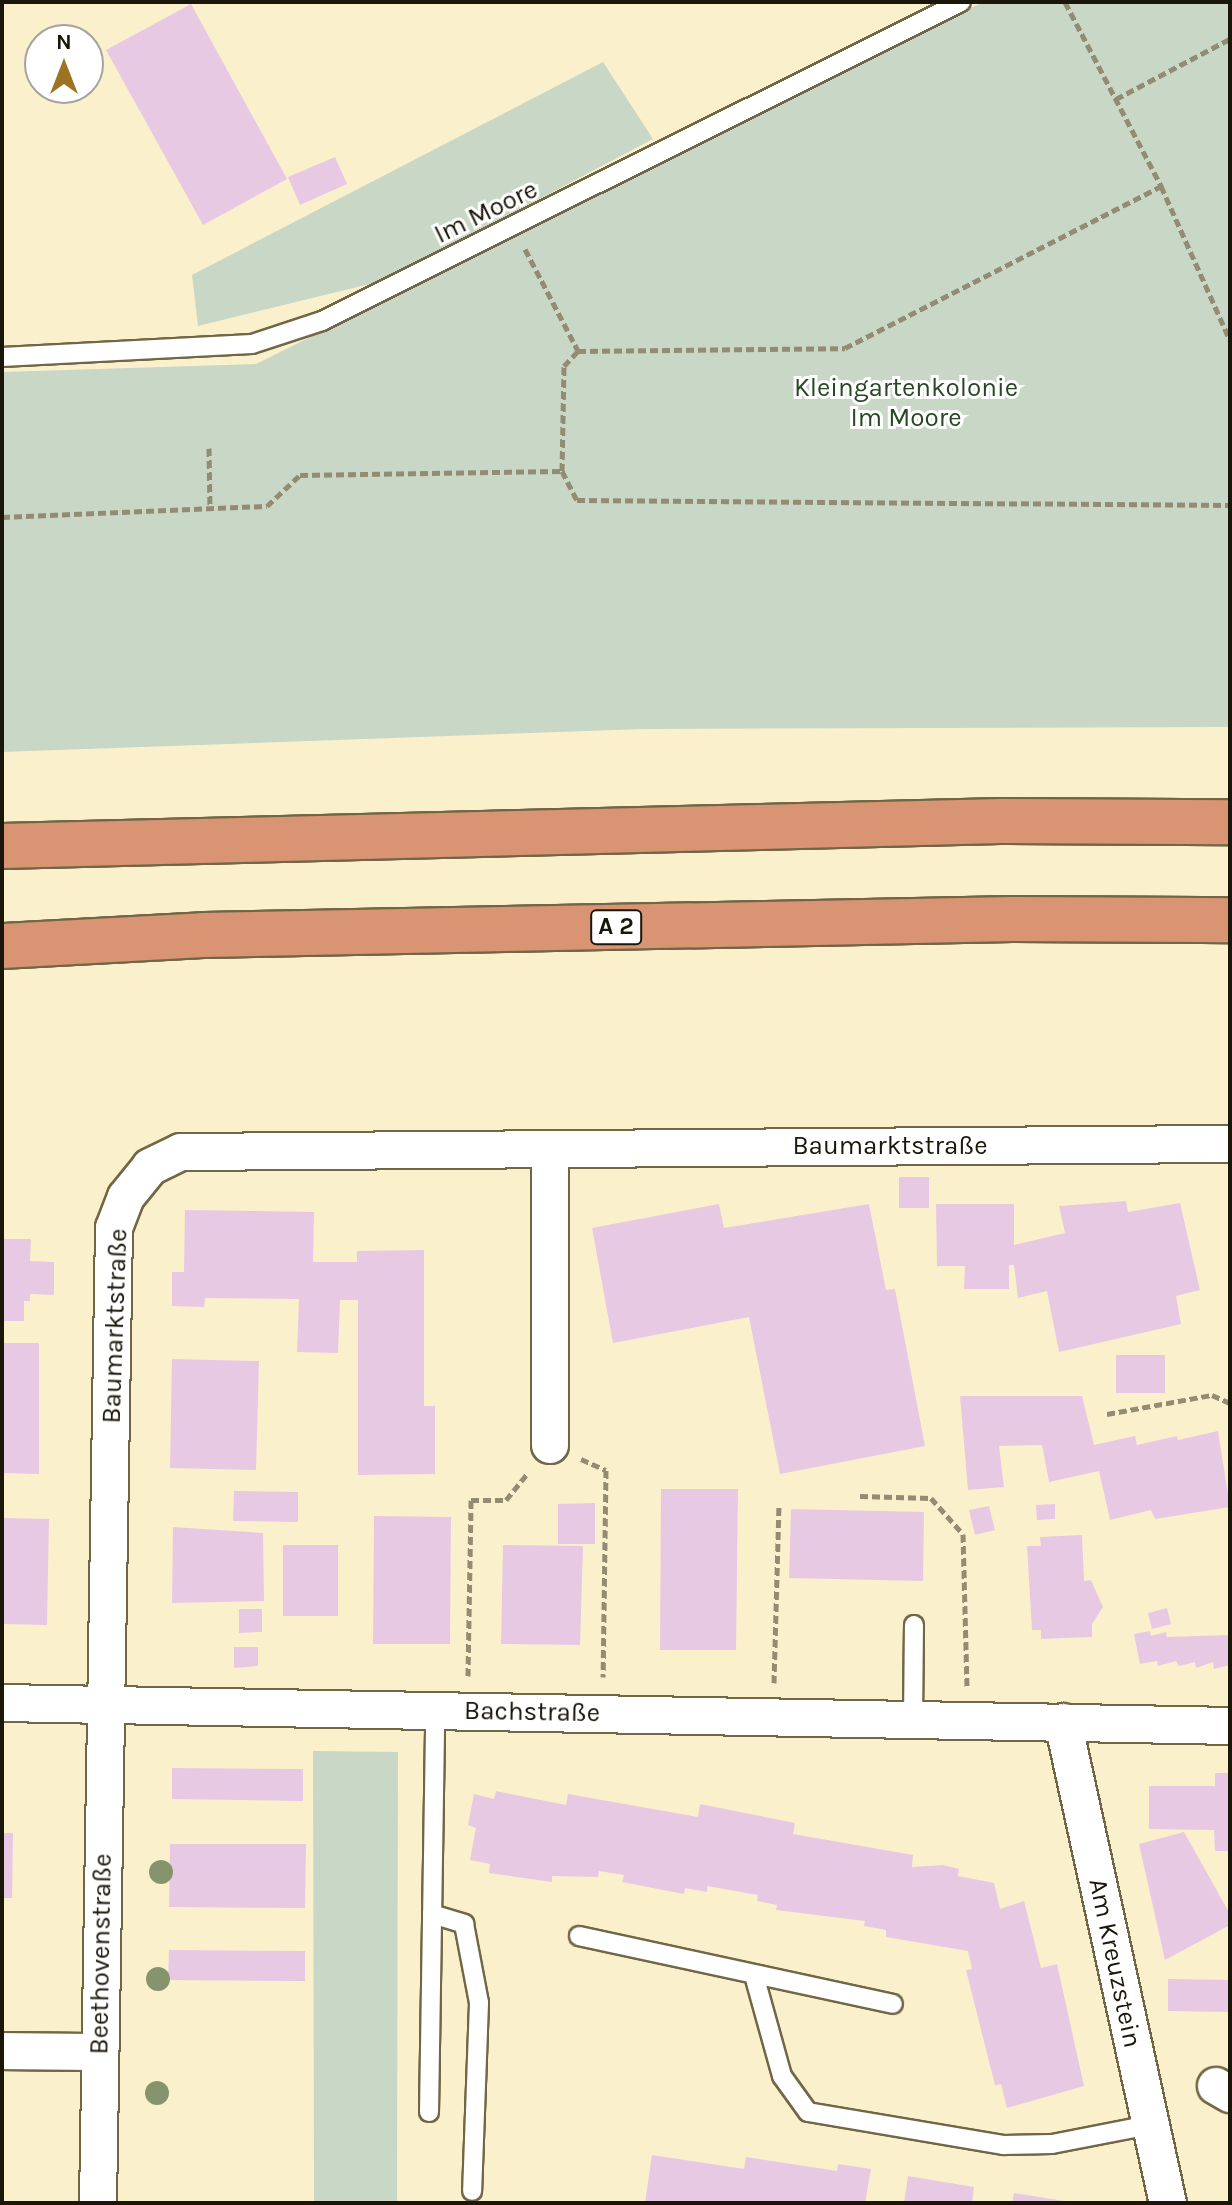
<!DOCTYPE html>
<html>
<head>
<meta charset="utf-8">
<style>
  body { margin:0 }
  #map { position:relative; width:1232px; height:2205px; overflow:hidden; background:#fbf0cc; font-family:Karla,sans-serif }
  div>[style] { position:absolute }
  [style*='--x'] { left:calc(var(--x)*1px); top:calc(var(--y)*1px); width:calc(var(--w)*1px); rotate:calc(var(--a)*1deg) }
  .green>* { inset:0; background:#c9d7c7 }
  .building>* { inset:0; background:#e7c9e4 }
  .path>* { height:5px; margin-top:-2.5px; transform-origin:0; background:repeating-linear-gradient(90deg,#938b72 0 8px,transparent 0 12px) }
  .roads { filter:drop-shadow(2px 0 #716747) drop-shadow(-2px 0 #716747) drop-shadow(0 2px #716747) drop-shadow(0 -2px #716747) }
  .service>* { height:18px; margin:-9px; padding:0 9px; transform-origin:9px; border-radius:9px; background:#fff }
  .minor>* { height:36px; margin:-18px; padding:0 18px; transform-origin:18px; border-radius:18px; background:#fff }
  .motorway>* { height:44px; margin:-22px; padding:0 22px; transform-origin:22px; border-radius:22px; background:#d99473 }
  .trees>* { width:24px; height:24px; margin:-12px; border-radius:50%; background:#86946e }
  span { translate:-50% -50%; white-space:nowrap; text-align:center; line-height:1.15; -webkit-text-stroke:6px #fff; paint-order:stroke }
  .shield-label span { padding:2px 6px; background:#fff; border:2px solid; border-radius:6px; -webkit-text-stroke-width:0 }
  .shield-label { font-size:24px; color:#1a1609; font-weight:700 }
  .street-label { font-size:26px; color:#1a1609 }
  .park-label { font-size:26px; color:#274822 }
  .frame { position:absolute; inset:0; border:4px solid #1a1609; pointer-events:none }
  .north { position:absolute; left:24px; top:24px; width:80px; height:80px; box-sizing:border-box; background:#fff; border:2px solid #a3a29d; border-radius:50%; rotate:0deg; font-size:22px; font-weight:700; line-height:32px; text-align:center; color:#1a1609 }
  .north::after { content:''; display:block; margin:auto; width:28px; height:36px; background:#9c7320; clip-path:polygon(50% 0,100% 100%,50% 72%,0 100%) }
</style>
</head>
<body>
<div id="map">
  <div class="green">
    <div style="clip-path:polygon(983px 2px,1230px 2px,1230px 727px,644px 729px,2px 752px,2px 372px,256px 364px)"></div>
    <div style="clip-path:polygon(603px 62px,653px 139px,386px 280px,198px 326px,192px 275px)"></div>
    <div style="clip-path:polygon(313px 1751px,398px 1752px,397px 2203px,314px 2203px)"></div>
  </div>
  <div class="building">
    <div style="clip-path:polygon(191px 4px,287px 179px,203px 225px,106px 50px)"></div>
    <div style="clip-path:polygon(335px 157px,347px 184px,300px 205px,288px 177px)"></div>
    <div style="clip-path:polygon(899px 1177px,929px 1177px,929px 1208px,899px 1208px)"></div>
    <div style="clip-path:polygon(1126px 1201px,1128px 1212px,1180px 1203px,1200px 1290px,1176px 1296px,1181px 1324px,1059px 1352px,1047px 1291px,1018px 1298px,1014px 1265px,1009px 1265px,1009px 1289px,964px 1289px,965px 1266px,937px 1266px,936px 1204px,1014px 1204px,1014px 1245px,1065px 1233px,1059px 1206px)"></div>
    <div style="clip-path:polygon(719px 1204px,724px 1228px,869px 1204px,886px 1290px,895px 1289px,925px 1446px,780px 1474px,749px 1317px,613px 1343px,592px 1228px)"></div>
    <div style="clip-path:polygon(185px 1210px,314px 1212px,313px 1262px,357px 1262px,357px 1251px,424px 1250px,424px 1406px,435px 1406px,435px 1474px,358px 1475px,358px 1300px,340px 1300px,338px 1353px,297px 1352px,299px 1299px,205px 1298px,204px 1307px,172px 1306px,172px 1272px,184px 1272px)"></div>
    <div style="clip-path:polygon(2px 1239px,31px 1239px,30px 1261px,54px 1262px,54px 1295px,30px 1294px,30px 1301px,24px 1301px,24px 1321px,2px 1321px)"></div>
    <div style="clip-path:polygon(2px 1343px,39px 1343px,39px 1474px,2px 1473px)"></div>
    <div style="clip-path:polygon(1116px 1355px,1165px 1355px,1165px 1393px,1116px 1393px)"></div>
    <div style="clip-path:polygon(172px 1359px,259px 1361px,256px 1470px,170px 1468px)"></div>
    <div style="clip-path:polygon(960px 1396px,1082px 1396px,1094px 1445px,1135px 1436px,1137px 1445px,1177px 1436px,1178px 1440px,1218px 1431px,1230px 1507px,1155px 1519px,1151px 1510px,1110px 1520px,1099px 1471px,1049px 1482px,1042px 1445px,999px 1446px,1004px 1487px,968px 1490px)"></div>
    <div style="clip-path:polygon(661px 1489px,738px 1489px,736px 1650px,660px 1650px)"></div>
    <div style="clip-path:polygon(234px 1491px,298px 1492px,298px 1522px,233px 1521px)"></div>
    <div style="clip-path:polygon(595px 1503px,595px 1544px,558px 1544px,558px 1504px)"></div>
    <div style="clip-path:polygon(1055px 1504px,1055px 1519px,1037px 1520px,1036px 1505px)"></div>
    <div style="clip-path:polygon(989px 1506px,995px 1530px,975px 1535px,969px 1510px)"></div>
    <div style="clip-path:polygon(791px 1509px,924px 1512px,923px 1581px,789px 1578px)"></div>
    <div style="clip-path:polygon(374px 1516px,451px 1517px,450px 1644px,373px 1644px)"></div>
    <div style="clip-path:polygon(2px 1518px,49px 1519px,47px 1625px,2px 1624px)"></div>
    <div style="clip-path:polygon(173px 1527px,263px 1533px,264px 1601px,172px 1603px)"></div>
    <div style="clip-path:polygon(1082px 1535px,1084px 1581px,1091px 1580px,1103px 1607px,1092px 1624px,1092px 1637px,1041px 1639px,1041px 1630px,1032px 1630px,1027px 1546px,1041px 1546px,1040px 1537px)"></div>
    <div style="clip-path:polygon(283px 1545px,338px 1545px,338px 1616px,283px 1616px)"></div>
    <div style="clip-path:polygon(503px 1545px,583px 1546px,580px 1645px,501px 1644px)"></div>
    <div style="clip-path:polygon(1167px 1608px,1171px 1624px,1152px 1629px,1148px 1613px)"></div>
    <div style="clip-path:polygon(239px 1609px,262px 1609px,262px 1632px,239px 1633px)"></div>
    <div style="clip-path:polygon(1150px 1631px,1151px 1636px,1166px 1632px,1167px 1637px,1230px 1635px,1230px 1665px,1214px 1669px,1213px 1662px,1196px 1668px,1195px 1662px,1179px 1666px,1176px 1661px,1158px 1666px,1157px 1661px,1140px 1664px,1134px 1634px)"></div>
    <div style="clip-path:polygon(234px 1647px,258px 1647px,258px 1666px,234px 1668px)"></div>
    <div style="clip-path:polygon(172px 1768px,303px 1769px,303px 1801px,172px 1799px)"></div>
    <div style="clip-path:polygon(1215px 1773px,1230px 1773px,1230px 1851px,1215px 1851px,1214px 1830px,1149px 1829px,1149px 1786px,1215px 1786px)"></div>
    <div style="clip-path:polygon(496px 1791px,566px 1805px,568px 1794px,698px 1817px,700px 1804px,795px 1823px,793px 1834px,913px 1855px,912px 1867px,943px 1865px,959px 1869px,958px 1876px,994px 1883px,1000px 1909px,1024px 1901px,1041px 1968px,1057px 1964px,1084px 2086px,1007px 2108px,1001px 2084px,995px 2085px,966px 1970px,972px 1969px,968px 1951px,886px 1937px,886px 1930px,864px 1926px,865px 1921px,776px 1910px,777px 1905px,757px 1901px,758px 1895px,707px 1886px,707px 1892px,685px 1888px,684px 1894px,622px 1882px,624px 1875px,599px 1871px,598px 1877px,552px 1876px,552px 1882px,489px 1873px,490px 1864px,470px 1860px,476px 1828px,468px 1825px,474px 1794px,494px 1799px)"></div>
    <div style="clip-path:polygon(1184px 1832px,1230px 1914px,1230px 1925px,1165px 1960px,1139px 1844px)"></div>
    <div style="clip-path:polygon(2px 1833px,13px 1833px,12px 1898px,2px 1898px)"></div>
    <div style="clip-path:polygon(170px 1844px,306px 1844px,305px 1908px,169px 1907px)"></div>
    <div style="clip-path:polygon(169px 1950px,305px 1951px,305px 1981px,168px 1980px)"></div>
    <div style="clip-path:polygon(1168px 1979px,1230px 1980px,1230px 2012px,1168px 2011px)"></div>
    <div style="clip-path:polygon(652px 2155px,744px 2169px,746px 2157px,837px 2171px,838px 2164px,871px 2169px,865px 2203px,645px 2203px)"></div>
    <div style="clip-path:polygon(908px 2176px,974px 2187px,972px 2203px,904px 2203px)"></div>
    <div style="clip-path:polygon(1014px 2193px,1064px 2201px,1064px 2203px,1012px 2203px)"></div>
  </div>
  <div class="path">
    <div style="--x:1065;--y:2;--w:208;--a:62.4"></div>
    <div style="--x:1161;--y:186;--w:169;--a:65.9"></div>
    <div style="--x:1116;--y:99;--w:129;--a:-27.8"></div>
    <div style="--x:525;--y:249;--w:115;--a:62.5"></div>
    <div style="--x:209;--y:448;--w:61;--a:89.1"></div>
    <div style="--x:562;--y:471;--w:105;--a:-88.9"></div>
    <div style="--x:564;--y:366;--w:21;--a:-47"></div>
    <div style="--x:578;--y:351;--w:267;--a:-0.6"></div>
    <div style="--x:845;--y:348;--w:355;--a:-27.1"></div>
    <div style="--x:2;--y:517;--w:265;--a:-2.4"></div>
    <div style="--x:267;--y:506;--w:45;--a:-43.2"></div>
    <div style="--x:300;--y:475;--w:262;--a:-0.9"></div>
    <div style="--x:562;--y:471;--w:33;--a:63"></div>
    <div style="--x:577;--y:500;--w:653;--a:0.44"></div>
    <div style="--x:1107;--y:1414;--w:107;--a:-10.3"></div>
    <div style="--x:1212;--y:1395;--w:20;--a:24"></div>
    <div style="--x:581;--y:1459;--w:27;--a:24"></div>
    <div style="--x:606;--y:1470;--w:207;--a:90.8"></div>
    <div style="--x:860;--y:1496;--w:71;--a:1.6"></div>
    <div style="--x:931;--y:1498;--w:48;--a:48.4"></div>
    <div style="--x:963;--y:1534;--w:153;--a:88.5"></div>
    <div style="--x:468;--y:1676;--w:176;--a:-89"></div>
    <div style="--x:471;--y:1500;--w:35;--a:0"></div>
    <div style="--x:506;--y:1500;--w:35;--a:-51"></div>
    <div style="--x:774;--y:1683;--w:178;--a:-88.4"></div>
  </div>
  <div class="roads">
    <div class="service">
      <div style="--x:2;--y:357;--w:250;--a:-3"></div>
      <div style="--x:252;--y:344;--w:74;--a:-18.2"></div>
      <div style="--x:322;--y:321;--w:714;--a:-26.53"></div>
      <div style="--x:913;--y:1719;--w:94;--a:-89.4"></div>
      <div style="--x:432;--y:1914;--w:34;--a:17"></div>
      <div style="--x:464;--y:1924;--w:80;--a:79.2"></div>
      <div style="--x:479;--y:2003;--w:188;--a:92.1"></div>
      <div style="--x:579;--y:1936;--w:321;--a:12.2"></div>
      <div style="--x:754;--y:1975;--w:105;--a:74.5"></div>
      <div style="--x:782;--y:2076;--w:44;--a:54.2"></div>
      <div style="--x:808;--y:2112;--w:199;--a:9.6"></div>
      <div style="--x:1004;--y:2145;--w:48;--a:-1.2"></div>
      <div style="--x:1052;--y:2144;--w:100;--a:-11"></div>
      <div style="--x:429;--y:2112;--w:401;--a:-89.1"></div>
    </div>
    <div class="minor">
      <div style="--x:550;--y:1445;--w:296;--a:-90"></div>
      <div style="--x:2;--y:1703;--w:1228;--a:1.07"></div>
      <div style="--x:1063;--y:1722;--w:492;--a:77.7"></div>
      <div style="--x:2;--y:2051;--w:96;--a:0.6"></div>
      <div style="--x:1216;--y:2086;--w:16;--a:30"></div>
      <div style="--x:98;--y:2203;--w:975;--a:-89.06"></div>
      <div style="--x:114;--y:1228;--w:33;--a:-69"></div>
      <div style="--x:126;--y:1197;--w:38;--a:-51"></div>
      <div style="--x:150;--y:1167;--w:34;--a:-26"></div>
      <div style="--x:181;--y:1152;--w:1049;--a:-0.44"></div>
    </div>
    <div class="motorway">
      <div style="--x:2;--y:846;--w:1003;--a:-1.43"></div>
      <div style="--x:1005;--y:821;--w:225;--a:0.3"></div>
      <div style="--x:2;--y:946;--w:202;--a:-3.1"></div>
      <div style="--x:204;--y:935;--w:809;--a:-1.13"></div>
      <div style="--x:1013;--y:919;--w:217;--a:0.3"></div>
    </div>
  </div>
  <div class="trees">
    <div style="left:161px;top:1872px"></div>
    <div style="left:158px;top:1979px"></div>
    <div style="left:157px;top:2093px"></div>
  </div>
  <div class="shield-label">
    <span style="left:616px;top:927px">A 2</span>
  </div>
  <div class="street-label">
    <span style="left:486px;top:212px;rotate:-26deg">Im Moore</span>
    <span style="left:890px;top:1146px">Baumarktstraße</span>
    <span style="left:115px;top:1326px;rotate:-88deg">Baumarktstraße</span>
    <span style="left:532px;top:1712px;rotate:1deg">Bachstraße</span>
    <span style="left:101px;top:1954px;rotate:-89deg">Beethovenstraße</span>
    <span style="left:1115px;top:1963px;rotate:78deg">Am Kreuzstein</span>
  </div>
  <div class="park-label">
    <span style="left:906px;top:403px">Kleingartenkolonie<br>Im Moore</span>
  </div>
  <div class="frame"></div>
  <div class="north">N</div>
</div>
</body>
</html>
